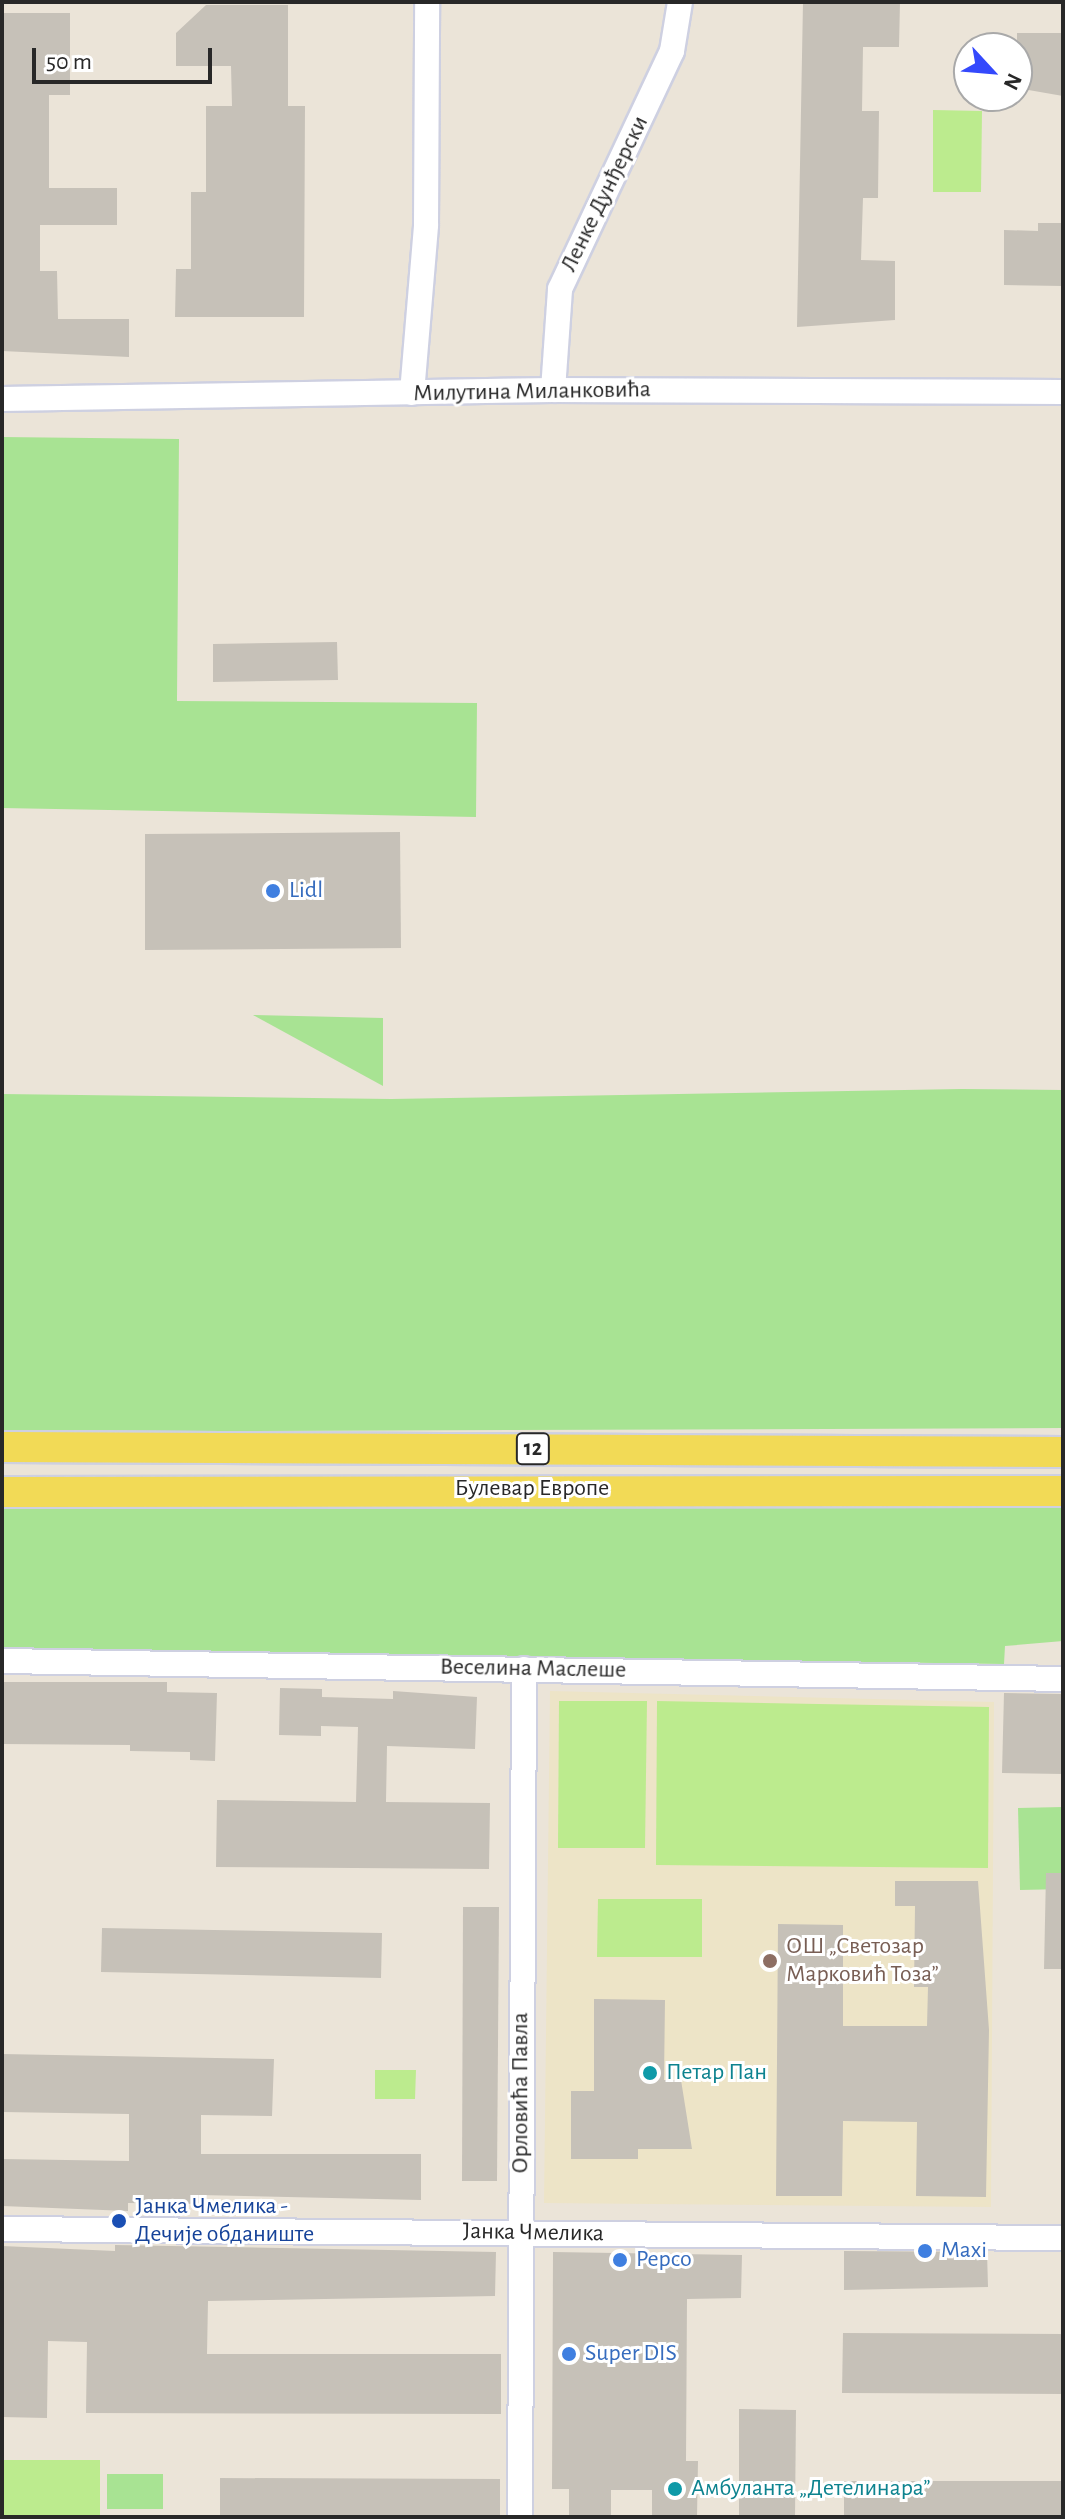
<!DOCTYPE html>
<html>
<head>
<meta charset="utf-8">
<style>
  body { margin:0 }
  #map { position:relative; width:1065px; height:2519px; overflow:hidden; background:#ebe4d8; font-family:"Alegreya Sans",sans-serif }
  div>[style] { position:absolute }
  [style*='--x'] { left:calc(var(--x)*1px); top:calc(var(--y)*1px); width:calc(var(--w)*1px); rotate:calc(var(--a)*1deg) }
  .education>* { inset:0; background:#ede4c7 }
  .green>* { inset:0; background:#a8e393 }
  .pitch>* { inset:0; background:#bceb8e }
  .building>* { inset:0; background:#c6c1b8 }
  .roads { filter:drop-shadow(2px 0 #ced0e1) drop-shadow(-2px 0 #ced0e1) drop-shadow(0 2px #ced0e1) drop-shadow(0 -2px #ced0e1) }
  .minor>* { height:24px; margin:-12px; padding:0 12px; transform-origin:12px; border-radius:12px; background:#fff }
  .major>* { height:30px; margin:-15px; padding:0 15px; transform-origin:15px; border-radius:15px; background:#f2da56 }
  .dots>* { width:22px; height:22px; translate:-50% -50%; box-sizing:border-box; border:4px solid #fff; border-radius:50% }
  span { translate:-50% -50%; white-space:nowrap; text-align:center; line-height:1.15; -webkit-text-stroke:6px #fff; paint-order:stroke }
  .shield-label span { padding:2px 6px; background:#fff; border:2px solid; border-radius:6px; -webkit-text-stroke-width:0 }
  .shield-label { font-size:22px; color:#282828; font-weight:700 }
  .street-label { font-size:24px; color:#282828 }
  .shop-label { font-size:24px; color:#366cbe }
  .left { translate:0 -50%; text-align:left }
  .education-label { font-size:24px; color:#785e54 }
  .culture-label { font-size:24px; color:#0d838f }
  .transit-label { font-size:24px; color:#164399 }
  .frame { position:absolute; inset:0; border:4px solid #282828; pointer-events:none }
  .north { position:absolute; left:953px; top:32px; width:80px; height:80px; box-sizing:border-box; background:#fff; border:2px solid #a9a9a9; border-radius:50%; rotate:116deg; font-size:22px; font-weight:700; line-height:32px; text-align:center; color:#282828 }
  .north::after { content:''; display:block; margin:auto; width:28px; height:36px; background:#3449fc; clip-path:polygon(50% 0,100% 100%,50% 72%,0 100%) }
  .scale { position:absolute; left:32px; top:48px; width:180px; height:36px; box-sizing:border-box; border:4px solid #282828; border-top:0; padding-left:10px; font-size:24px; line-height:28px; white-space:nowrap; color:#282828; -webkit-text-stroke:6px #fff; paint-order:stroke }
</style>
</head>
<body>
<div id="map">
  <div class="education">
    <div style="clip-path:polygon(550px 1691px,994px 1702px,991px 2207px,544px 2203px)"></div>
  </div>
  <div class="green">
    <div style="clip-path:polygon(2px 437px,179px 439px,177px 701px,477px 703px,476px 817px,2px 808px)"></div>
    <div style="clip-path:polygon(253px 1015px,383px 1018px,383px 1086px)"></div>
    <div style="clip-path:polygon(962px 1089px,1063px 1090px,1063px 1428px,2px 1432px,2px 1094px,391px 1099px)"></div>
    <div style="clip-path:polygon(1063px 1503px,1063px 1641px,1005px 1646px,1004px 1664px,2px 1650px,2px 1508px)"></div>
    <div style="clip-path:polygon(1063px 1807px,1063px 1889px,1020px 1890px,1018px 1808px)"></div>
    <div style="clip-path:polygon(107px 2474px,163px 2474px,163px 2509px,107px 2509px)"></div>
  </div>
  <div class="pitch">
    <div style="clip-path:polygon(933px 110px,982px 111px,981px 192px,933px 192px)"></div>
    <div style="clip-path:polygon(559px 1701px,647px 1701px,645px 1848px,558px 1848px)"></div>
    <div style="clip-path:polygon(657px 1701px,989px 1707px,988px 1868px,656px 1865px)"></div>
    <div style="clip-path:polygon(598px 1899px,702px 1899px,702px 1957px,597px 1957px)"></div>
    <div style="clip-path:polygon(375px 2070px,416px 2070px,415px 2099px,375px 2099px)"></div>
    <div style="clip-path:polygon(2px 2460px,100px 2460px,100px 2517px,2px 2517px)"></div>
  </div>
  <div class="building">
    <div style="clip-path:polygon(803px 2px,900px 2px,899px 47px,863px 47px,862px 111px,879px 111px,878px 198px,863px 198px,861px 260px,895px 261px,895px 320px,797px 327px)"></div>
    <div style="clip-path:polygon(206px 5px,288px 5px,288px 106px,305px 106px,304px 317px,175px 317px,176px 269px,191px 269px,191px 192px,206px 192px,206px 106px,232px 106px,231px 66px,176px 66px,176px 33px)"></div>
    <div style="clip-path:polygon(2px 13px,70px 13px,70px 95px,49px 95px,49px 188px,117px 188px,117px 225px,40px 225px,40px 271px,57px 271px,58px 319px,129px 319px,129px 357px,2px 351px)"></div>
    <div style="clip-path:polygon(1017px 33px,1063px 33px,1063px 96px,1017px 88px)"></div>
    <div style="clip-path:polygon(1038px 223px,1063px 223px,1063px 286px,1004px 285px,1004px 230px,1038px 231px)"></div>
    <div style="clip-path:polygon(337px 642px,338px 680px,213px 682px,213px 644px)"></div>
    <div style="clip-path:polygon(400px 832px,401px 948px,145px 950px,145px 834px)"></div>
    <div style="clip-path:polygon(2px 1682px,167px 1682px,167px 1692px,217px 1693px,215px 1761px,190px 1760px,190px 1752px,130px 1751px,130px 1745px,2px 1744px)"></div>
    <div style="clip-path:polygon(280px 1688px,322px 1689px,322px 1697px,393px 1699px,393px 1691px,477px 1697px,475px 1749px,387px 1746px,386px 1802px,490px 1803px,489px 1869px,216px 1867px,217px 1800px,356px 1802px,358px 1727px,321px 1726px,321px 1736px,279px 1735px)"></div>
    <div style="clip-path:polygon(1004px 1693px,1063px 1694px,1063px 1774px,1002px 1773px)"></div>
    <div style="clip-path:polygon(1046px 1873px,1063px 1873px,1063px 1969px,1044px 1969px)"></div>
    <div style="clip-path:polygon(895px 1881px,978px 1881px,989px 2030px,986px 2197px,916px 2196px,917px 2122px,843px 2121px,842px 2196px,776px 2196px,778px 1924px,843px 1925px,843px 2026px,927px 2026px,928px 1987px,914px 1987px,915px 1906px,895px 1906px)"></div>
    <div style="clip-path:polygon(463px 1907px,499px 1907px,497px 2181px,462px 2181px)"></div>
    <div style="clip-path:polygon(102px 1928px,382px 1933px,381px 1978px,101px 1972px)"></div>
    <div style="clip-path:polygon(594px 1999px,665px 2000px,664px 2080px,681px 2080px,692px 2149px,638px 2149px,638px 2159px,571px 2159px,571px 2091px,594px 2091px)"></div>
    <div style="clip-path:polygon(2px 2054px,274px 2059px,272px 2116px,201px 2115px,201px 2154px,421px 2154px,421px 2200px,200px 2195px,200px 2204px,128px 2203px,128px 2211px,2px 2206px,2px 2159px,129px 2161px,129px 2114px,2px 2112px)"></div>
    <div style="clip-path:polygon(115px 2245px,496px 2252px,495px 2296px,208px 2301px,207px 2354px,501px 2354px,501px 2414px,86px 2413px,87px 2342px,48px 2341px,47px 2418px,2px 2417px,2px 2246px,115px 2251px)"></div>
    <div style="clip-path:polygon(844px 2251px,987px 2252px,988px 2287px,844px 2290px)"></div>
    <div style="clip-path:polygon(553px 2252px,742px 2255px,741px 2298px,687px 2299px,686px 2461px,698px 2461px,697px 2517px,652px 2517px,652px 2490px,611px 2490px,611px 2517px,569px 2517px,569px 2489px,552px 2489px)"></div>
    <div style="clip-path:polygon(843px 2333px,1063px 2334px,1063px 2394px,842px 2393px)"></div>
    <div style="clip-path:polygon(739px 2409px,796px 2410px,795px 2517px,739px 2517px)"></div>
    <div style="clip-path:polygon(220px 2478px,500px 2479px,500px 2517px,220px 2517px)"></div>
    <div style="clip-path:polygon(844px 2481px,1063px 2481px,1063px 2517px,844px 2517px)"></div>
  </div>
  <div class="roads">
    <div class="minor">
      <div style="--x:553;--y:390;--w:101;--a:-86"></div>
      <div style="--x:560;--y:289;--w:263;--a:-64.8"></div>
      <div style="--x:672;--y:51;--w:50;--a:-80.7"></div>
      <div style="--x:412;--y:393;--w:169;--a:-85.2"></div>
      <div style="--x:426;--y:225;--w:223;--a:-89.7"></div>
      <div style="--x:2;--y:399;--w:551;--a:-0.94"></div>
      <div style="--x:553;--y:390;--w:510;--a:0.22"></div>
      <div style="--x:2;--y:1661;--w:1061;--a:0.97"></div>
      <div style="--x:2;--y:2229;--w:1061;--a:0.49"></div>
      <div style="--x:520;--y:2517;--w:848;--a:-89.73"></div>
    </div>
    <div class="major">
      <div style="--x:2;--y:1447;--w:1061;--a:0.27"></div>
      <div style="--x:2;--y:1492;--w:1061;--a:-0.05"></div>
    </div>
  </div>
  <div class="dots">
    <div style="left:273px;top:891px;background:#3f7fe0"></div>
    <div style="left:770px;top:1961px;background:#8d6e63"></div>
    <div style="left:650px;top:2073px;background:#0f9aa8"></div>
    <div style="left:119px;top:2221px;background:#1a4fb4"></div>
    <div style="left:925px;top:2251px;background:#3f7fe0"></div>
    <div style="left:620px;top:2260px;background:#3f7fe0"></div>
    <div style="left:569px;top:2354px;background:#3f7fe0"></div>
    <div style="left:675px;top:2489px;background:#0f9aa8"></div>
  </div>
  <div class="shield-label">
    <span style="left:533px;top:1449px">12</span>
  </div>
  <div class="street-label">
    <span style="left:605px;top:194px;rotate:-64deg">Ленке Дунђерски</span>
    <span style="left:532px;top:392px;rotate:-1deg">Милутина Миланковића</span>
    <span style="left:532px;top:1489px">Булевар Европе</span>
    <span style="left:533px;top:1669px;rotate:1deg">Веселина Маслеше</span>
    <span style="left:521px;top:2093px;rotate:-90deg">Орловића Павла</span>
    <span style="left:533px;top:2233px;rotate:1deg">Јанка Чмелика</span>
  </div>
  <div class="shop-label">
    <span class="left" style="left:289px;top:891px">Lidl</span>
    <span class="left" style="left:941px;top:2251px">Maxi</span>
    <span class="left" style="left:636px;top:2260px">Pepco</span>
    <span class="left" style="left:585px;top:2354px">Super DIS</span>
  </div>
  <div class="education-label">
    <span class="left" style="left:786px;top:1961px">ОШ „Светозар<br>Марковић Тоза”</span>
  </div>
  <div class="culture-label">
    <span class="left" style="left:666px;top:2073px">Петар Пан</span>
    <span class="left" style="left:691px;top:2489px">Амбуланта „Детелинара”</span>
  </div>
  <div class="transit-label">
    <span class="left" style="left:135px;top:2221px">Јанка Чмелика -<br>Дечије обданиште</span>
  </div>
  <div class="frame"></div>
  <div class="north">N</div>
  <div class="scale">50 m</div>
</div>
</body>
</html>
